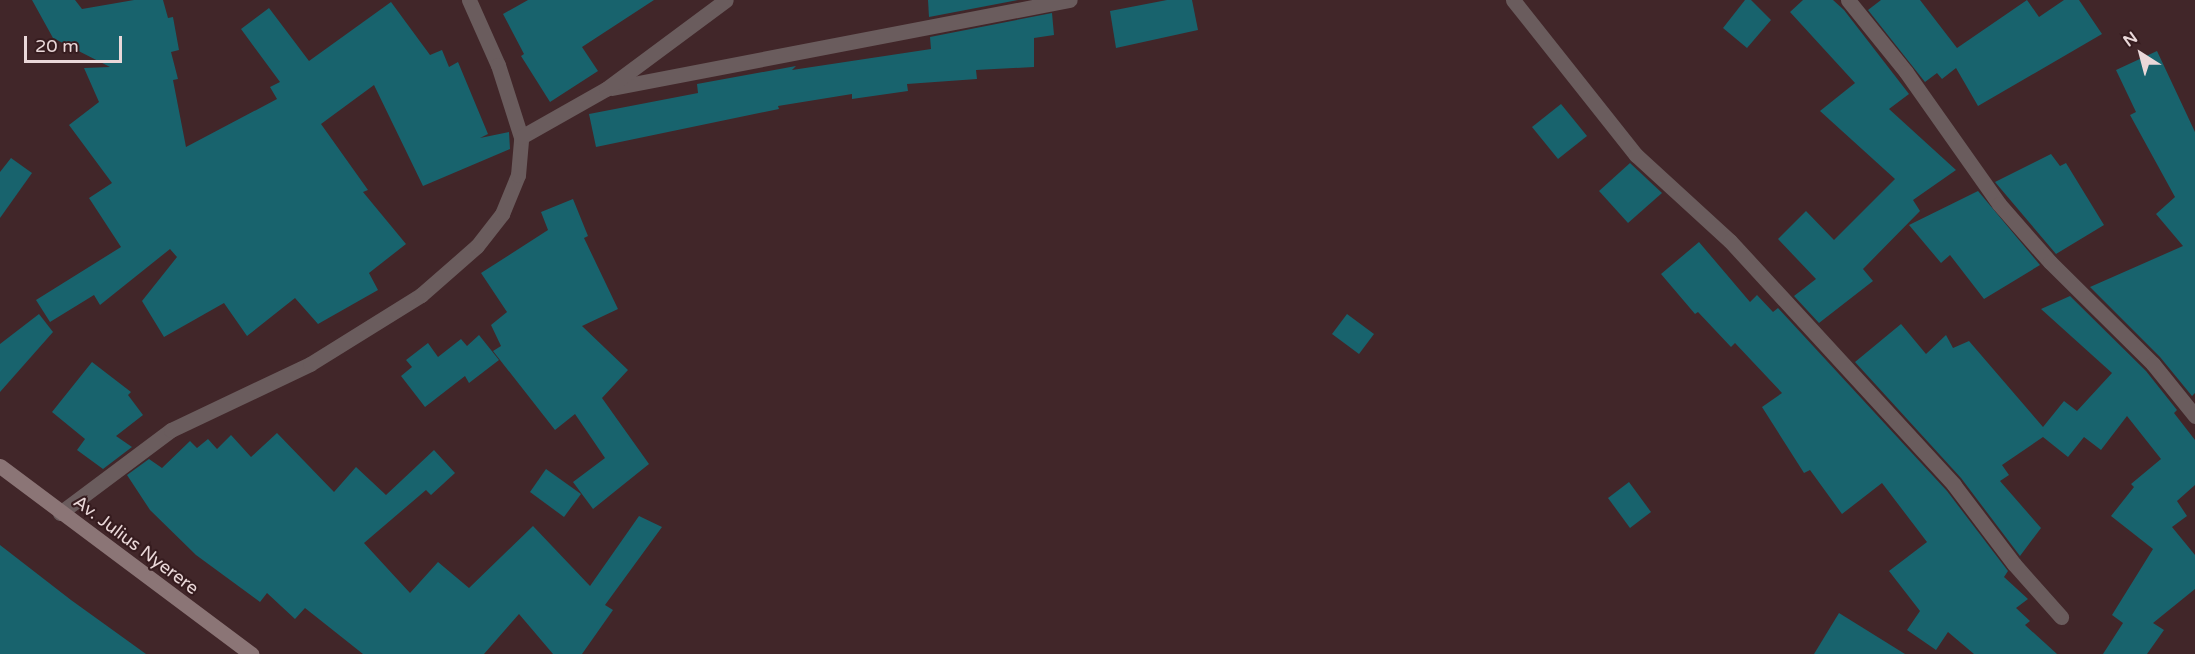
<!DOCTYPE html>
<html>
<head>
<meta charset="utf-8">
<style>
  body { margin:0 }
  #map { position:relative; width:2195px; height:654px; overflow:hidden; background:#412629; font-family:"Varela Round",sans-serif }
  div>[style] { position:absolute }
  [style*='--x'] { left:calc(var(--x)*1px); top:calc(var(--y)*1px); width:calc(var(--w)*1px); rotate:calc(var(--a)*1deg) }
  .building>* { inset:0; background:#18636d }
  .minor>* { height:15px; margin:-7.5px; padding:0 7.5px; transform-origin:7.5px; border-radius:7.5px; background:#6a5c5d }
  .secondary>* { height:15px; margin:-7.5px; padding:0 7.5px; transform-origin:7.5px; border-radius:7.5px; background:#8b7576 }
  span { translate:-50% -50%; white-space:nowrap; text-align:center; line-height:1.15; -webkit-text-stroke:4.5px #361c1f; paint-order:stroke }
  .street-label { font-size:18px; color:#ead8d9 }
  .north { position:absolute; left:2111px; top:24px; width:60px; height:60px; -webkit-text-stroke:4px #361c1f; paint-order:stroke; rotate:324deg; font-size:16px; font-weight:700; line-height:24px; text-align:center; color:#ead8d9 }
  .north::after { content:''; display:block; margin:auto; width:21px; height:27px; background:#ead8d9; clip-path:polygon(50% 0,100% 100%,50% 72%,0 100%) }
  .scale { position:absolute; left:24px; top:36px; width:98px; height:27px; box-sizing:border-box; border:3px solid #ead8d9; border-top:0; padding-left:8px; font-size:18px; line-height:21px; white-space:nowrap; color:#ead8d9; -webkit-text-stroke:4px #361c1f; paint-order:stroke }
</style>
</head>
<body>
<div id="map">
  <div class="building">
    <div style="clip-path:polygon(32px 0,75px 0,82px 9px,134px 0,163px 0,168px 18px,173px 17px,179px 50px,171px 52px,178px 79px,173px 80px,186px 147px,277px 99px,270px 87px,280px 82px,241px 29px,269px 8px,309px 61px,391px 2px,430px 55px,442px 50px,449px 67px,458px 62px,488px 134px,480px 138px,509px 132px,510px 149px,423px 186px,374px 85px,321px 124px,368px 190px,363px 192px,406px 244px,369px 273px,378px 290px,318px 324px,295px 298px,247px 336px,224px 303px,164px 337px,142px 301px,177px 257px,170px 249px,100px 305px,94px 295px,50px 322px,36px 300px,121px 247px,89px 198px,112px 183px,69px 125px,99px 102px,84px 68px,110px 67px,53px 38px)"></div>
    <div style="clip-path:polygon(528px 0,654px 0,582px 47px,598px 71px,550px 102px,521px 56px,524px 54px,503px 14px)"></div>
    <div style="clip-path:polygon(928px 0,1018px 0,929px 17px)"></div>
    <div style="clip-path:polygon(1167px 0,1192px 0,1198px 30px,1116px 48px,1110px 11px)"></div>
    <div style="clip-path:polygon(1745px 0,1751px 0,1771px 20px,1747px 48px,1723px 28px)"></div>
    <div style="clip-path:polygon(1803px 0,1833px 0,1844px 10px,1909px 94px,1889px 109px,1956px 170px,1913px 200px,1920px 211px,1863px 269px,1873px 281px,1819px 323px,1794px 296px,1816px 279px,1778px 239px,1806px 211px,1834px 240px,1895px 179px,1820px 111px,1855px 83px,1790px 12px)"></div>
    <div style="clip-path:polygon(1881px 0,1920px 0,1957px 48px,2027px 0,2039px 17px,2064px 0,2079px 0,2102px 34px,1978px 106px,1956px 68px,1942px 79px,1937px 73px,1925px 82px,1868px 10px)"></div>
    <div style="clip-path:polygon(1052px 13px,1054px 35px,1034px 38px,1034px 67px,976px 70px,977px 79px,907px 84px,908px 91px,852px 99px,852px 94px,778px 106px,779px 109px,596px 147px,589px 114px,698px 93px,697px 84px,796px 66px,792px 70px,931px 49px,930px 37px)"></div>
    <div style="clip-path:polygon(2157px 51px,2195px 132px,2195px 393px,2192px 396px,2160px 357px,2090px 287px,2183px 246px,2156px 214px,2175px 197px,2130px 115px,2136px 112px,2116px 70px)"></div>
    <div style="clip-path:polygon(1561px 104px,1587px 136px,1558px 159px,1532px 127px)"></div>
    <div style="clip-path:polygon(2051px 154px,2060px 166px,2066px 163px,2104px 225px,2056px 254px,1995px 182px)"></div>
    <div style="clip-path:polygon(11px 158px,32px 173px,0 218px,0 172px)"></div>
    <div style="clip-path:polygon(1630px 163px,1662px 193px,1628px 223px,1599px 191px)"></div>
    <div style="clip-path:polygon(1978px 191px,2040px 265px,1984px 299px,1950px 255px,1941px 263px,1909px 225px)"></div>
    <div style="clip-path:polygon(573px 199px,588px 236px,584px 238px,618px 309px,582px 326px,628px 370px,602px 398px,649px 464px,593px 509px,573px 482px,605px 458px,575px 414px,555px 430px,493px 351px,501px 346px,491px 325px,507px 312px,481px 273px,548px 230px,541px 212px)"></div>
    <div style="clip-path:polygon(1699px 242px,1750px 302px,1757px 295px,1773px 312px,1778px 308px,1947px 491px,2008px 571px,2004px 577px,2028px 599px,2016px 608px,2030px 621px,2025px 625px,2057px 654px,1974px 654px,1948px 632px,1936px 650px,1907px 630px,1920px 611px,1889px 571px,1927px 542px,1882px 483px,1842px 514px,1810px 470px,1804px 473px,1762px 407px,1782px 393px,1735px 343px,1731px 347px,1698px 312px,1695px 314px,1661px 274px)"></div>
    <div style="clip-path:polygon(2070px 296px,2146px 371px,2177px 410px,2174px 413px,2195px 440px,2195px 485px,2177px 501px,2187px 516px,2172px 527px,2195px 555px,2195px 589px,2153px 623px,2164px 630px,2147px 654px,2103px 654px,2123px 623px,2112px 615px,2153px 549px,2111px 516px,2134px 487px,2131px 484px,2161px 459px,2127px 416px,2101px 450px,2084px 437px,2068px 457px,2043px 437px,2002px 465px,2009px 475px,2000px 481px,2041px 528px,2020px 556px,1961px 478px,1855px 362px,1901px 324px,1926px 354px,1946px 335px,1953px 348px,1969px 341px,2043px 427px,2064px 401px,2077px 411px,2112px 373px,2041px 309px)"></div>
    <div style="clip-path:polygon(39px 314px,53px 332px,0 392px,0 344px)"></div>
    <div style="clip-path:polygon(1347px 314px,1374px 334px,1359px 354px,1332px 334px)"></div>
    <div style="clip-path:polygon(479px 335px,499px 360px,469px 383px,465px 376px,425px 407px,401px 376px,412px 367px,406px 360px,428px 343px,438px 357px,461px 339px,467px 346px)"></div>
    <div style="clip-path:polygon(92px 362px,131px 392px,128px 395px,143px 415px,116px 436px,132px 447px,103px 469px,77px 450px,85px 439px,52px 412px)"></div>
    <div style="clip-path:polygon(277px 433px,334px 492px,356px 467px,386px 495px,434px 450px,455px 473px,431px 495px,426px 490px,364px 543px,410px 593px,438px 562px,469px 588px,533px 526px,590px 586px,639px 516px,662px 527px,605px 605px,613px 610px,582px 654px,553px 654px,519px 614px,484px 654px,363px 654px,305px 608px,295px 619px,267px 593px,260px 602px,196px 555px,150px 510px,127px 475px,149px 459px,162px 468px,190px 441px,197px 448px,208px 439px,217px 449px,231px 435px,251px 457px)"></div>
    <div style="clip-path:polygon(546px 469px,581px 494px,564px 517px,530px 492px)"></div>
    <div style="clip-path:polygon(1629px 482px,1651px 512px,1630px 528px,1608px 498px)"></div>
    <div style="clip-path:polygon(0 545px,71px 600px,146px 654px,0 654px)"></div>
    <div style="clip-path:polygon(1839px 613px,1905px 654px,1814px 654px)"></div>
  </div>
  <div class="minor">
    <div style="--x:469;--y:0;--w:71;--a:66"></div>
    <div style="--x:498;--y:65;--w:76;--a:72.3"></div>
    <div style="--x:1513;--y:0;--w:198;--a:51.6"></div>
    <div style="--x:1636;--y:155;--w:127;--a:42.5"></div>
    <div style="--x:1730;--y:241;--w:331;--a:47.4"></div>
    <div style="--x:1954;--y:485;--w:99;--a:52.8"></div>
    <div style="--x:2014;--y:564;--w:71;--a:48.4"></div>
    <div style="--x:1848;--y:0;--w:92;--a:51.1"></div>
    <div style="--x:1906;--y:72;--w:161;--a:54.8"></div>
    <div style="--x:1999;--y:204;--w:77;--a:48.7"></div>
    <div style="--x:2050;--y:262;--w:145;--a:44.7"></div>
    <div style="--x:2153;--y:364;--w:67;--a:51.1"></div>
    <div style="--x:612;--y:88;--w:466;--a:-10.9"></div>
    <div style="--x:60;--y:513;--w:139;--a:-36.8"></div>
    <div style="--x:171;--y:430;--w:154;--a:-25.4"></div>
    <div style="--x:310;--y:364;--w:131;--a:-31.9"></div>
    <div style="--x:421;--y:295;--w:74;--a:-41.2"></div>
    <div style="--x:477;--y:246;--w:41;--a:-52"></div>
    <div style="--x:502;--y:214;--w:42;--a:-67.7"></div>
    <div style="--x:518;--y:175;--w:38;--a:-85"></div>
    <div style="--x:521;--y:137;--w:98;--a:-29.5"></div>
    <div style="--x:606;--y:89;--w:149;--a:-36.6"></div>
  </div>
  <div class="secondary">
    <div style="--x:0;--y:466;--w:314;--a:36.8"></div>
  </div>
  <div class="street-label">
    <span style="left:136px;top:545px;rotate:37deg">Av. Julius Nyerere</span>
  </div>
  <div class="north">N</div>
  <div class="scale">20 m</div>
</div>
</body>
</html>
